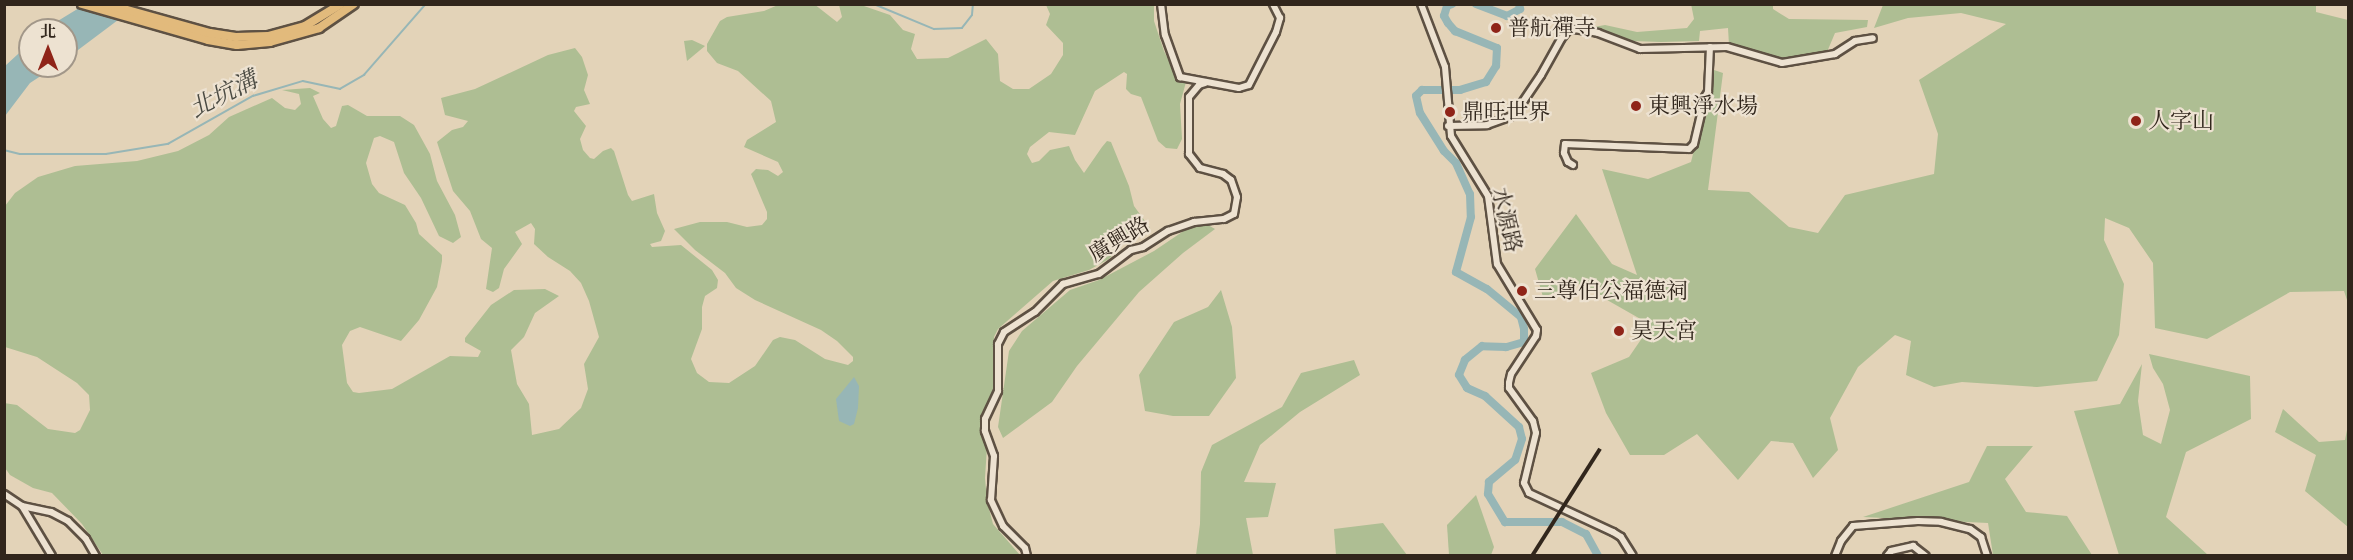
<!DOCTYPE html>
<html>
<head>
<meta charset="utf-8">
<style>
  body { margin:0 }
  #map { position:relative; width:2353px; height:560px; overflow:hidden; background:#e3d3b8; font-family:"EB Garamond","Noto Serif TC",serif }
  div>[style] { position:absolute }
  [style*='--x'] { left:calc(var(--x)*1px); top:calc(var(--y)*1px); width:calc(var(--w)*1px); rotate:calc(var(--a)*1deg) }
  .green>* { inset:0; background:#aebe93 }
  .water>* { inset:0; background:#97b6b6 }
  .stream>* { height:1.5px; margin:-0.75px; padding:0 0.75px; transform-origin:0.75px; border-radius:0.75px; background:#97b6b6 }
  .river>* { height:8px; margin:-4px; padding:0 4px; transform-origin:4px; border-radius:4px; background:#97b6b6 }
  .roads { filter:drop-shadow(2px 0 #5e5143) drop-shadow(-2px 0 #5e5143) drop-shadow(0 2px #5e5143) drop-shadow(0 -2px #5e5143) }
  .minor>* { height:6px; margin:-3px; padding:0 3px; transform-origin:3px; border-radius:3px; background:#ede2d1 }
  .major>* { height:8px; margin:-4px; padding:0 4px; transform-origin:4px; border-radius:4px; background:#e2ba7c }
  .rail>* { height:4px; margin-top:-2px; transform-origin:0; background:repeating-linear-gradient(90deg,#ede2d1 0 4.5px,#31261c 0 9px); box-sizing:border-box; border-block:2px solid #31261c }
  .dots>* { width:16px; height:16px; translate:-50% -50%; box-sizing:border-box; border:3px solid #ede2d1; border-radius:50% }
  span { translate:-50% -50%; white-space:nowrap; text-align:center; line-height:1.15; -webkit-text-stroke:4.5px #ede2d1; paint-order:stroke }
  .poi-label { font-size:22px; color:#31261c }
  .left { translate:0 -50%; text-align:left }
  .street-label { font-size:22px; color:#31261c }
  .water-label { font-size:24px; color:#4a4a42; font-style:italic }
  .frame { position:absolute; inset:0; border:6px solid #31261c; pointer-events:none }
  .north { position:absolute; left:18px; top:18px; width:60px; height:60px; box-sizing:border-box; background:#ede2d1; border:2px solid #a29789; border-radius:50%; rotate:0deg; font-size:16px; font-weight:700; line-height:24px; text-align:center; color:#31261c }
  .north::after { content:''; display:block; margin:auto; width:21px; height:27px; background:#8f2418; clip-path:polygon(50% 0,100% 100%,50% 72%,0 100%) }
</style>
</head>
<body>
<div id="map">
  <div class="green">
    <div style="clip-path:polygon(814px 4px,837px 22px,842px 17px,839px 5px,861px 5px,890px 15px,903px 30px,915px 34px,911px 49px,917px 59px,948px 58px,986px 39px,998px 54px,1000px 81px,1013px 89px,1029px 89px,1051px 74px,1063px 55px,1063px 43px,1046px 25px,1050px 14px,1046px 5px,1154px 5px,1154px 21px,1164px 51px,1178px 79px,1186px 82px,1180px 104px,1182px 139px,1177px 149px,1166px 148px,1158px 141px,1141px 97px,1131px 94px,1126px 89px,1127px 74px,1124px 72px,1095px 91px,1075px 135px,1049px 132px,1030px 147px,1027px 154px,1032px 163px,1039px 161px,1050px 150px,1069px 146px,1075px 160px,1084px 173px,1102px 147px,1107px 141px,1111px 142px,1129px 186px,1134px 206px,1150px 228px,1126px 241px,1109px 259px,1089px 270px,1053px 281px,998px 329px,994px 337px,997px 360px,996px 381px,981px 421px,987px 447px,985px 478px,987px 501px,993px 524px,1020px 555px,103px 555px,82px 524px,52px 493px,33px 488px,10px 475px,5px 468px,4px 403px,17px 405px,48px 429px,75px 433px,80px 430px,90px 410px,89px 395px,77px 383px,37px 357px,5px 347px,5px 206px,15px 193px,38px 177px,75px 166px,137px 161px,178px 151px,209px 135px,229px 117px,272px 98px,285px 108px,295px 110px,301px 104px,299px 94px,282px 90px,310px 88px,320px 93px,313px 96px,323px 119px,331px 128px,336px 126px,342px 106px,348px 105px,367px 116px,400px 116px,414px 125px,430px 154px,437px 181px,455px 215px,461px 237px,453px 243px,439px 236px,421px 198px,404px 173px,394px 142px,380px 136px,374px 138px,366px 163px,372px 184px,379px 193px,405px 205px,416px 223px,419px 234px,442px 255px,442px 261px,437px 287px,419px 320px,401px 341px,360px 327px,350px 331px,342px 345px,347px 383px,353px 392px,359px 393px,392px 389px,450px 356px,478px 357px,481px 351px,465px 342px,465px 338px,491px 305px,514px 290px,545px 289px,559px 296px,535px 313px,524px 337px,511px 350px,517px 384px,529px 404px,532px 435px,559px 429px,581px 408px,588px 389px,584px 364px,599px 337px,589px 301px,581px 283px,570px 271px,548px 257px,534px 244px,535px 229px,531px 223px,515px 232px,522px 244px,504px 269px,499px 288px,493px 292px,486px 289px,492px 248px,481px 239px,470px 211px,453px 191px,437px 142px,452px 130px,463px 127px,468px 121px,445px 115px,441px 98px,475px 89px,548px 55px,575px 48px,582px 57px,588px 75px,584px 90px,590px 104px,576px 107px,574px 111px,586px 126px,580px 139px,583px 150px,590px 158px,594px 159px,603px 151px,611px 148px,614px 151px,628px 195px,632px 201px,654px 194px,657px 213px,665px 231px,661px 241px,650px 244px,652px 247px,681px 245px,712px 270px,718px 280px,717px 288px,705px 296px,702px 307px,702px 329px,691px 359px,697px 373px,709px 382px,729px 383px,755px 366px,773px 340px,780px 337px,795px 340px,825px 359px,848px 365px,853px 361px,853px 357px,837px 341px,821px 330px,755px 300px,736px 288px,725px 273px,695px 250px,674px 229px,700px 222px,727px 222px,747px 227px,762px 225px,767px 219px,767px 212px,751px 174px,756px 169px,768px 170px,778px 176px,783px 172px,778px 162px,744px 147px,747px 140px,776px 122px,771px 101px,738px 71px,717px 63px,707px 51px,707px 44px,720px 21px,727px 17px,764px 11px,778px 5px)"></div>
    <div style="clip-path:polygon(1691px 4px,1773px 5px,1773px 9px,1789px 19px,1868px 20px,1867px 27px,1835px 33px,1827px 52px,1779px 59px,1729px 45px,1728px 28px,1700px 31px,1699px 41px,1661px 42px,1632px 41px,1588px 28px,1605px 25px,1637px 32px,1687px 28px,1694px 19px)"></div>
    <div style="clip-path:polygon(2316px 4px,2316px 12px,2348px 20px,2348px 303px,2344px 291px,2290px 292px,2207px 339px,2155px 328px,2153px 263px,2129px 228px,2105px 218px,2104px 240px,2124px 284px,2119px 335px,2097px 381px,2037px 387px,1962px 382px,1934px 387px,1906px 375px,1911px 341px,1895px 335px,1858px 367px,1830px 418px,1838px 450px,1813px 478px,1793px 443px,1771px 441px,1738px 480px,1697px 434px,1664px 455px,1630px 455px,1606px 413px,1591px 373px,1629px 357px,1651px 325px,1579px 284px,1543px 297px,1535px 269px,1576px 214px,1612px 264px,1637px 275px,1602px 169px,1648px 179px,1691px 162px,1714px 70px,1723px 73px,1708px 190px,1749px 192px,1789px 227px,1818px 233px,1845px 195px,1934px 174px,1938px 134px,1919px 80px,2006px 24px,1961px 13px,1908px 18px,1874px 28px,1883px 5px)"></div>
    <div style="clip-path:polygon(692px 40px,705px 46px,687px 61px,684px 41px)"></div>
    <div style="clip-path:polygon(1208px 225px,1215px 229px,1183px 253px,1139px 292px,1077px 366px,1052px 402px,1003px 438px,998px 427px,1009px 351px,1022px 331px,1070px 290px,1099px 280px,1154px 251px,1191px 226px)"></div>
    <div style="clip-path:polygon(1221px 290px,1232px 327px,1236px 378px,1209px 416px,1173px 416px,1145px 411px,1139px 375px,1174px 322px,1208px 307px)"></div>
    <div style="clip-path:polygon(2149px 354px,2250px 376px,2251px 419px,2186px 452px,2166px 517px,2208px 555px,2119px 555px,2074px 411px,2120px 404px,2142px 364px,2138px 401px,2143px 435px,2161px 444px,2170px 410px,2163px 384px,2153px 368px)"></div>
    <div style="clip-path:polygon(1354px 360px,1360px 375px,1300px 412px,1260px 445px,1244px 482px,1276px 483px,1268px 517px,1246px 518px,1253px 555px,1196px 555px,1200px 524px,1201px 472px,1212px 445px,1282px 407px,1301px 373px)"></div>
    <div style="clip-path:polygon(2283px 409px,2319px 442px,2345px 440px,2348px 425px,2348px 527px,2305px 491px,2316px 455px,2275px 432px)"></div>
    <div style="clip-path:polygon(1987px 446px,2033px 446px,2005px 479px,2026px 512px,2067px 516px,2092px 555px,1993px 555px,1988px 523px,1863px 517px,1969px 482px)"></div>
    <div style="clip-path:polygon(1476px 495px,1494px 547px,1491px 555px,1449px 555px,1447px 525px)"></div>
    <div style="clip-path:polygon(1383px 523px,1407px 555px,1336px 555px,1334px 529px)"></div>
  </div>
  <div class="water">
    <div style="clip-path:polygon(84px 5px,138px 5px,66px 59px,66px 30px,43px 30px)"></div>
    <div style="clip-path:polygon(30px 43px,30px 66px,56px 66px,30px 83px,5px 116px,5px 66px)"></div>
    <div style="clip-path:polygon(854px 377px,859px 386px,858px 408px,854px 424px,850px 426px,839px 421px,836px 399px)"></div>
  </div>
  <div class="stream">
    <div style="--x:874;--y:4;--w:65;--a:22.6"></div>
    <div style="--x:934;--y:29;--w:28;--a:-2"></div>
    <div style="--x:962;--y:28;--w:16;--a:-52"></div>
    <div style="--x:972;--y:15;--w:11;--a:-85"></div>
    <div style="--x:4;--y:150;--w:16;--a:14"></div>
    <div style="--x:20;--y:154;--w:86;--a:0"></div>
    <div style="--x:106;--y:154;--w:63;--a:-9.2"></div>
    <div style="--x:168;--y:144;--w:98;--a:-29.5"></div>
    <div style="--x:253;--y:96;--w:52;--a:-16.7"></div>
    <div style="--x:303;--y:81;--w:38;--a:12"></div>
    <div style="--x:340;--y:89;--w:28;--a:-30"></div>
    <div style="--x:364;--y:75;--w:94;--a:-48.9"></div>
  </div>
  <div class="river">
    <div style="--x:1452;--y:4;--w:5;--a:158"></div>
    <div style="--x:1447;--y:6;--w:10;--a:107"></div>
    <div style="--x:1444;--y:16;--w:8;--a:60"></div>
    <div style="--x:1448;--y:23;--w:11;--a:49"></div>
    <div style="--x:1455;--y:31;--w:45;--a:22"></div>
    <div style="--x:1497;--y:48;--w:18;--a:93"></div>
    <div style="--x:1496;--y:66;--w:19;--a:122"></div>
    <div style="--x:1486;--y:82;--w:27;--a:163"></div>
    <div style="--x:1460;--y:90;--w:38;--a:180"></div>
    <div style="--x:1422;--y:90;--w:8;--a:135"></div>
    <div style="--x:1416;--y:96;--w:17;--a:77"></div>
    <div style="--x:1420;--y:113;--w:45;--a:57.7"></div>
    <div style="--x:1444;--y:151;--w:17;--a:45"></div>
    <div style="--x:1456;--y:163;--w:34;--a:66"></div>
    <div style="--x:1470;--y:194;--w:23;--a:88"></div>
    <div style="--x:1471;--y:217;--w:57;--a:105.3"></div>
    <div style="--x:1456;--y:272;--w:35;--a:29"></div>
    <div style="--x:1487;--y:289;--w:44;--a:39.5"></div>
    <div style="--x:1521;--y:317;--w:12;--a:76"></div>
    <div style="--x:1524;--y:329;--w:13;--a:90"></div>
    <div style="--x:1524;--y:342;--w:19;--a:164"></div>
    <div style="--x:1506;--y:347;--w:24;--a:-178"></div>
    <div style="--x:1482;--y:346;--w:22;--a:141"></div>
    <div style="--x:1465;--y:360;--w:16;--a:112"></div>
    <div style="--x:1459;--y:375;--w:15;--a:58"></div>
    <div style="--x:1467;--y:388;--w:20;--a:24"></div>
    <div style="--x:1485;--y:396;--w:46;--a:42.4"></div>
    <div style="--x:1519;--y:427;--w:12;--a:76"></div>
    <div style="--x:1522;--y:439;--w:22;--a:108"></div>
    <div style="--x:1515;--y:460;--w:34;--a:140"></div>
    <div style="--x:1489;--y:482;--w:12;--a:95"></div>
    <div style="--x:1488;--y:494;--w:33;--a:59"></div>
    <div style="--x:1505;--y:522;--w:57;--a:0"></div>
    <div style="--x:1562;--y:522;--w:27;--a:27"></div>
    <div style="--x:1586;--y:534;--w:25;--a:61"></div>
    <div style="--x:1476;--y:4;--w:33;--a:21"></div>
    <div style="--x:1507;--y:16;--w:15;--a:-28"></div>
    <div style="--x:1520;--y:9;--w:5;--a:-101"></div>
  </div>
  <div class="roads">
    <div class="minor">
      <div style="--x:1161;--y:4;--w:31;--a:83"></div>
      <div style="--x:1165;--y:35;--w:45;--a:70.3"></div>
      <div style="--x:1180;--y:77;--w:60;--a:10.6"></div>
      <div style="--x:1239;--y:88;--w:10;--a:-17"></div>
      <div style="--x:1249;--y:85;--w:59;--a:-63"></div>
      <div style="--x:1276;--y:32;--w:15;--a:-74"></div>
      <div style="--x:1280;--y:18;--w:16;--a:-117"></div>
      <div style="--x:1421;--y:4;--w:67;--a:69.1"></div>
      <div style="--x:1445;--y:67;--w:69;--a:85"></div>
      <div style="--x:1451;--y:136;--w:70;--a:58.3"></div>
      <div style="--x:1488;--y:196;--w:69;--a:82.5"></div>
      <div style="--x:1497;--y:264;--w:77;--a:58.8"></div>
      <div style="--x:1537;--y:330;--w:6;--a:99"></div>
      <div style="--x:1536;--y:336;--w:45;--a:123.3"></div>
      <div style="--x:1511;--y:374;--w:9;--a:103"></div>
      <div style="--x:1509;--y:383;--w:5;--a:90"></div>
      <div style="--x:1509;--y:388;--w:41;--a:54"></div>
      <div style="--x:1533;--y:421;--w:12;--a:76"></div>
      <div style="--x:1536;--y:433;--w:51;--a:103.5"></div>
      <div style="--x:1524;--y:483;--w:11;--a:63"></div>
      <div style="--x:1529;--y:493;--w:93;--a:24.9"></div>
      <div style="--x:1613;--y:532;--w:9;--a:32"></div>
      <div style="--x:1621;--y:537;--w:22;--a:58"></div>
      <div style="--x:1448;--y:126;--w:39;--a:-1"></div>
      <div style="--x:1487;--y:125;--w:29;--a:-20"></div>
      <div style="--x:1514;--y:115;--w:48;--a:-56"></div>
      <div style="--x:1541;--y:75;--w:41;--a:-60.9"></div>
      <div style="--x:1561;--y:39;--w:11;--a:-52"></div>
      <div style="--x:1568;--y:30;--w:6;--a:-9"></div>
      <div style="--x:1574;--y:29;--w:24;--a:9"></div>
      <div style="--x:1598;--y:33;--w:45;--a:20.9"></div>
      <div style="--x:1640;--y:49;--w:87;--a:-1.3"></div>
      <div style="--x:1727;--y:47;--w:57;--a:16.2"></div>
      <div style="--x:1782;--y:63;--w:54;--a:-9.6"></div>
      <div style="--x:1835;--y:54;--w:24;--a:-33"></div>
      <div style="--x:1855;--y:41;--w:18;--a:-9"></div>
      <div style="--x:1573;--y:165;--w:6;--a:-149"></div>
      <div style="--x:1568;--y:162;--w:10;--a:-114"></div>
      <div style="--x:1564;--y:153;--w:9;--a:-84"></div>
      <div style="--x:1565;--y:144;--w:124;--a:2.3"></div>
      <div style="--x:1689;--y:149;--w:7;--a:-45"></div>
      <div style="--x:1694;--y:144;--w:48;--a:-76.8"></div>
      <div style="--x:1705;--y:97;--w:6;--a:-59"></div>
      <div style="--x:1708;--y:92;--w:45;--a:-87.5"></div>
      <div style="--x:4;--y:494;--w:22;--a:34"></div>
      <div style="--x:22;--y:506;--w:30;--a:12"></div>
      <div style="--x:51;--y:512;--w:19;--a:28"></div>
      <div style="--x:68;--y:521;--w:25;--a:45"></div>
      <div style="--x:86;--y:539;--w:20;--a:60"></div>
      <div style="--x:22;--y:506;--w:58;--a:59"></div>
      <div style="--x:1027;--y:556;--w:8;--a:-104"></div>
      <div style="--x:1025;--y:548;--w:31;--a:-135"></div>
      <div style="--x:1003;--y:526;--w:29;--a:-115"></div>
      <div style="--x:991;--y:500;--w:44;--a:-86.1"></div>
      <div style="--x:994;--y:456;--w:27;--a:-110"></div>
      <div style="--x:985;--y:431;--w:12;--a:-90"></div>
      <div style="--x:985;--y:419;--w:31;--a:-65"></div>
      <div style="--x:998;--y:391;--w:47;--a:-90"></div>
      <div style="--x:998;--y:344;--w:13;--a:-63"></div>
      <div style="--x:1004;--y:332;--w:37;--a:-33"></div>
      <div style="--x:1035;--y:312;--w:40;--a:-45"></div>
      <div style="--x:1063;--y:284;--w:37;--a:-16"></div>
      <div style="--x:1099;--y:274;--w:40;--a:-37"></div>
      <div style="--x:1131;--y:250;--w:12;--a:-14"></div>
      <div style="--x:1143;--y:247;--w:30;--a:-33"></div>
      <div style="--x:1168;--y:231;--w:28;--a:-19"></div>
      <div style="--x:1194;--y:222;--w:30;--a:-6"></div>
      <div style="--x:1224;--y:219;--w:11;--a:-27"></div>
      <div style="--x:1234;--y:214;--w:17;--a:-80"></div>
      <div style="--x:1237;--y:197;--w:18;--a:-109"></div>
      <div style="--x:1231;--y:180;--w:10;--a:-143"></div>
      <div style="--x:1223;--y:174;--w:24;--a:-165"></div>
      <div style="--x:1200;--y:168;--w:18;--a:-128"></div>
      <div style="--x:1189;--y:154;--w:57;--a:-90"></div>
      <div style="--x:1189;--y:97;--w:16;--a:-50"></div>
      <div style="--x:1199;--y:85;--w:6;--a:-18"></div>
      <div style="--x:1835;--y:556;--w:16;--a:-68"></div>
      <div style="--x:1841;--y:541;--w:19;--a:-51"></div>
      <div style="--x:1853;--y:526;--w:65;--a:-4.4"></div>
      <div style="--x:1918;--y:521;--w:23;--a:2"></div>
      <div style="--x:1941;--y:522;--w:30;--a:14"></div>
      <div style="--x:1970;--y:529;--w:14;--a:36"></div>
      <div style="--x:1981;--y:537;--w:20;--a:72"></div>
      <div style="--x:1887;--y:556;--w:6;--a:-51"></div>
      <div style="--x:1891;--y:551;--w:23;--a:-13"></div>
      <div style="--x:1913;--y:546;--w:16;--a:38"></div>
    </div>
    <div class="major">
      <div style="--x:82;--y:4;--w:131;--a:15.9"></div>
      <div style="--x:208;--y:40;--w:29;--a:10"></div>
      <div style="--x:237;--y:45;--w:33;--a:-5"></div>
      <div style="--x:270;--y:42;--w:51;--a:-15.9"></div>
      <div style="--x:319;--y:28;--w:42;--a:-34.4"></div>
      <div style="--x:106;--y:4;--w:108;--a:15.6"></div>
      <div style="--x:210;--y:33;--w:26;--a:9"></div>
      <div style="--x:236;--y:37;--w:32;--a:-2"></div>
      <div style="--x:268;--y:36;--w:38;--a:-15"></div>
      <div style="--x:305;--y:26;--w:42;--a:-31.4"></div>
    </div>
  </div>
  <div class="rail">
    <div style="--x:1532;--y:556;--w:127;--a:-57.6"></div>
  </div>
  <div class="dots">
    <div style="left:1496px;top:28px;background:#8f2418"></div>
    <div style="left:1636px;top:106px;background:#8f2418"></div>
    <div style="left:1450px;top:112px;background:#8f2418"></div>
    <div style="left:2136px;top:121px;background:#8f2418"></div>
    <div style="left:1522px;top:291px;background:#8f2418"></div>
    <div style="left:1619px;top:331px;background:#8f2418"></div>
  </div>
  <div class="poi-label">
    <span class="left" style="left:1508px;top:28px">普航禪寺</span>
    <span class="left" style="left:1648px;top:106px">東興淨水場</span>
    <span class="left" style="left:1462px;top:112px">鼎旺世界</span>
    <span class="left" style="left:2148px;top:121px">人字山</span>
    <span class="left" style="left:1534px;top:291px">三尊伯公福德祠</span>
    <span class="left" style="left:1631px;top:331px">昊天宮</span>
  </div>
  <div class="street-label">
    <span style="left:1507px;top:220px;rotate:77deg">水源路</span>
    <span style="left:1119px;top:239px;rotate:-31deg">廣興路</span>
  </div>
  <div class="water-label">
    <span style="left:223px;top:94px;rotate:-27deg">北坑溝</span>
  </div>
  <div class="frame"></div>
  <div class="north">北</div>
</div>
</body>
</html>
